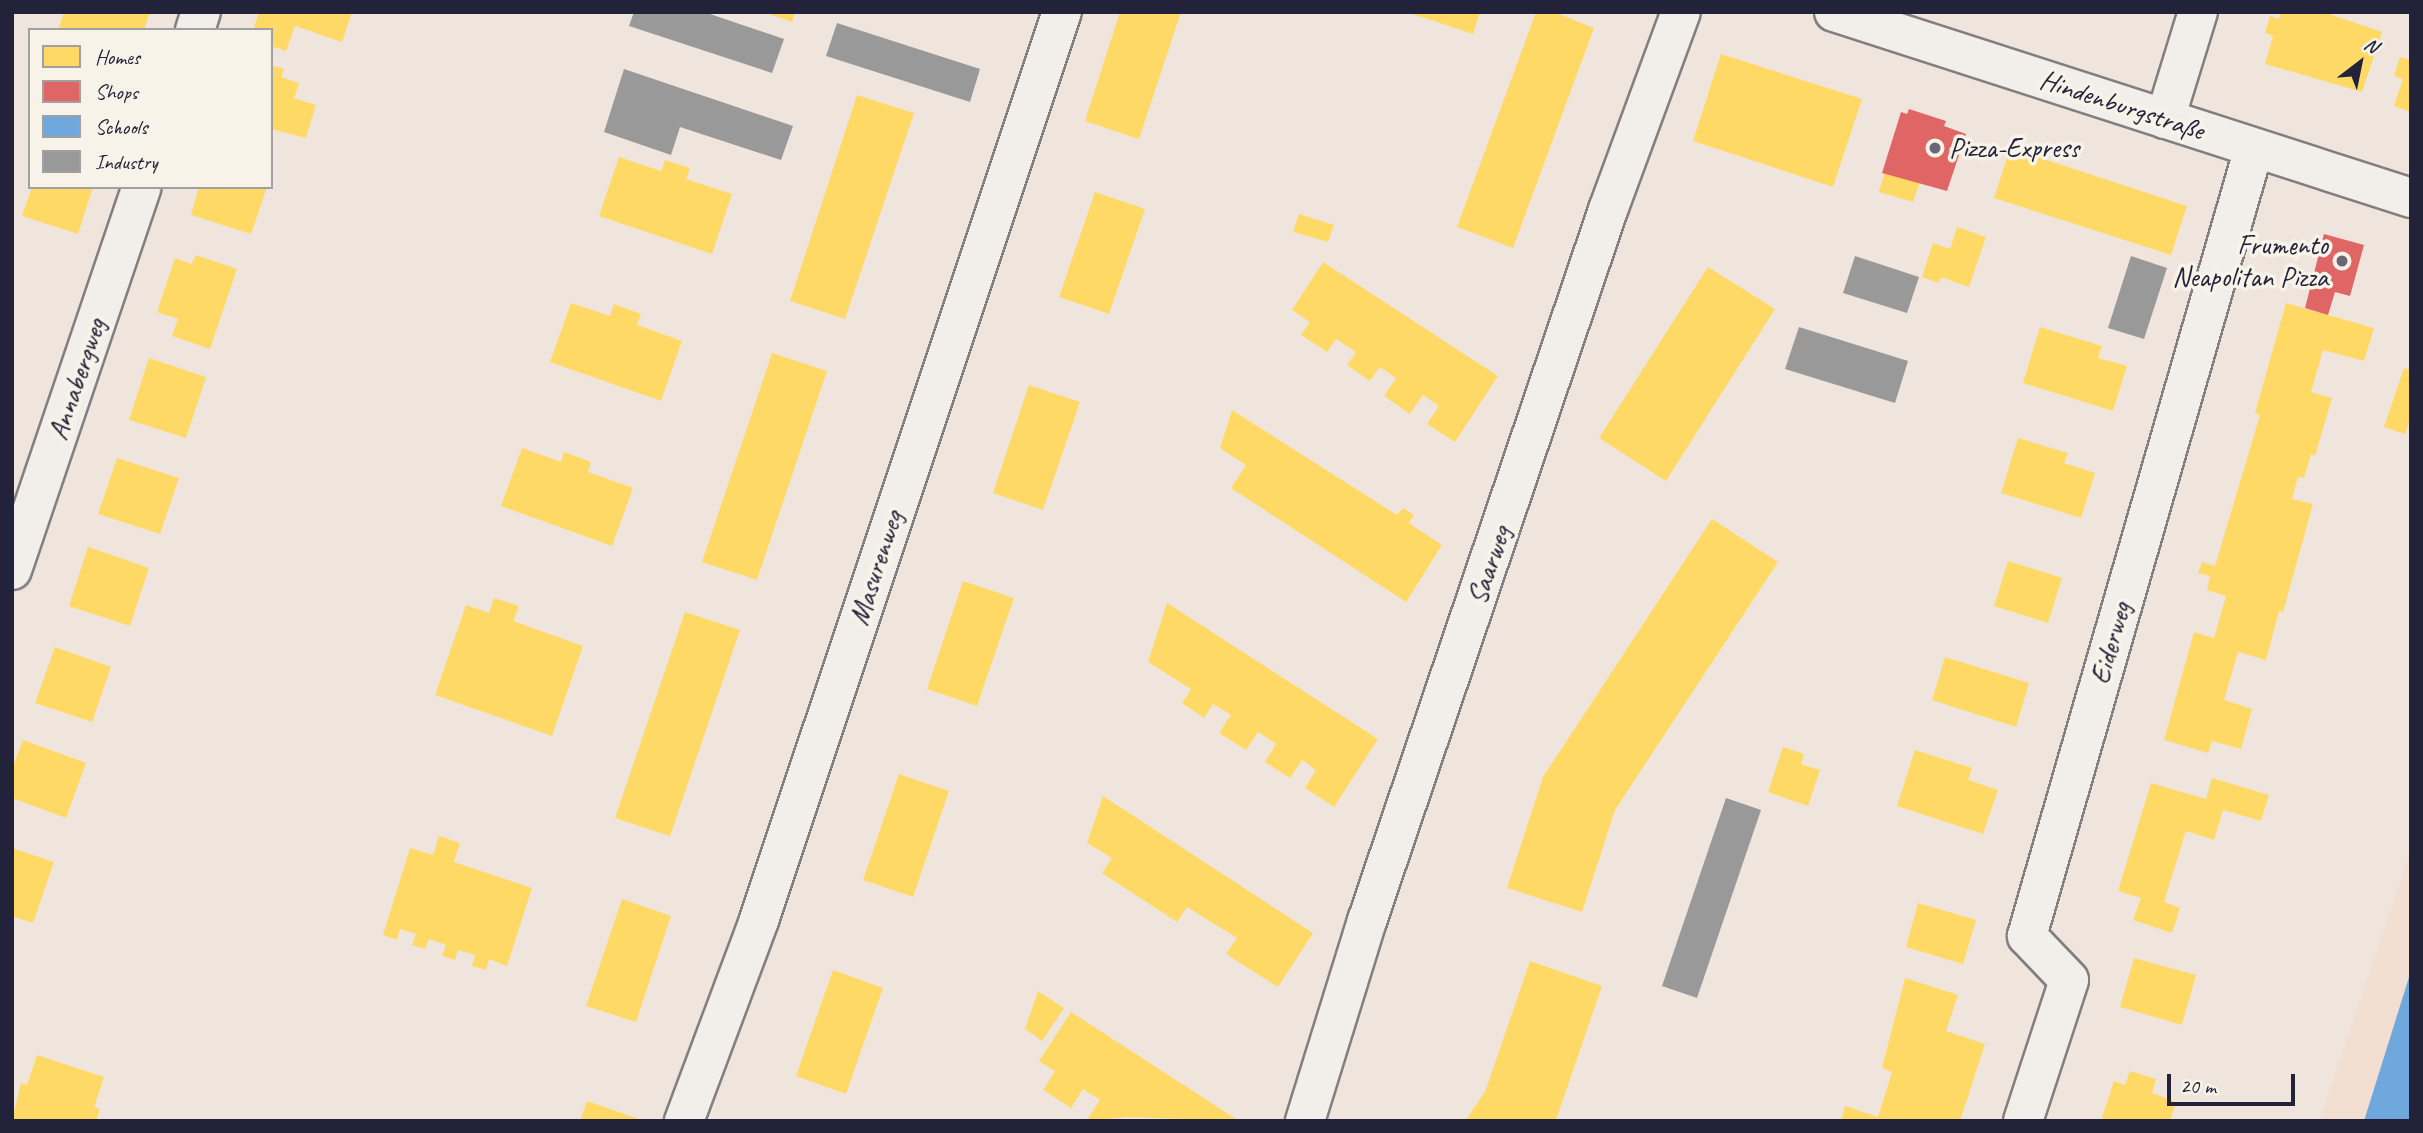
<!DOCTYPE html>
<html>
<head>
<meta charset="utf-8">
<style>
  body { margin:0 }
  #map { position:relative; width:2423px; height:1133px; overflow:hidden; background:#efe5dd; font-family:Caveat,sans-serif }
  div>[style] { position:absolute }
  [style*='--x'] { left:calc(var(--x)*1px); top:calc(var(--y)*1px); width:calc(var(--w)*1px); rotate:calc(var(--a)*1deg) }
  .built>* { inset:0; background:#f3dfd1 }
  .homes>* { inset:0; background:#ffd966 }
  .shops>* { inset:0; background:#e06666 }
  .schools>* { inset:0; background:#6fa8dc }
  .industry>* { inset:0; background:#999 }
  .roads { filter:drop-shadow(2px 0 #837e80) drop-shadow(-2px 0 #837e80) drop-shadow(0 2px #837e80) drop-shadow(0 -2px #837e80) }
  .street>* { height:38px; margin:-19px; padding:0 19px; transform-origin:19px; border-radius:19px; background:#f2efeb }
  .dots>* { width:19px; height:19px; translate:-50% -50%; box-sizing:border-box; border:4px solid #f7f3e8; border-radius:50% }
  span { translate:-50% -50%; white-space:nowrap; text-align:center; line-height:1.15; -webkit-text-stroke:7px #f7f3e8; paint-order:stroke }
  .street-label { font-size:28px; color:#22223b }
  .poi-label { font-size:28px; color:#22223b }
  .left { translate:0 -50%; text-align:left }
  .right { translate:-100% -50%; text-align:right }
  .frame { position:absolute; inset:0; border:14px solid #22223b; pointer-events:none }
  .legend { position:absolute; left:28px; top:28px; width:245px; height:161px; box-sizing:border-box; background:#f7f3e8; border:2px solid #a29fa3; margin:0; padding:9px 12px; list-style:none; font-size:21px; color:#22223b }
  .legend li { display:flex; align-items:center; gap:14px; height:35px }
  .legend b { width:35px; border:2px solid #a29fa3 }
  .north { position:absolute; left:2325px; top:28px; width:70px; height:70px; -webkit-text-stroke:5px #f7f3e8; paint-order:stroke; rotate:32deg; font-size:19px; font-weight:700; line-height:28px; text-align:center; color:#22223b }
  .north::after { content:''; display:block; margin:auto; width:24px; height:32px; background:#22223b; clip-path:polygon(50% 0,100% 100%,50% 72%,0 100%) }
  .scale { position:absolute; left:2167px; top:1074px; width:128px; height:32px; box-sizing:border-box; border:4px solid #22223b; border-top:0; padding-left:9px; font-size:21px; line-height:24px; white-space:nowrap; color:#22223b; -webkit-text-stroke:5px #f7f3e8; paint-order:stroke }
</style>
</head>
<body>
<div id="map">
  <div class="built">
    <div style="clip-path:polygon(2411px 850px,2411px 1121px,2319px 1121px)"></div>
  </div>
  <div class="homes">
    <div style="clip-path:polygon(64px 12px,93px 14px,150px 12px,144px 30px,58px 30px)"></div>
    <div style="clip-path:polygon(259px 12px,352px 12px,342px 42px,295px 26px,286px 51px,271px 46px,271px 30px,253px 30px)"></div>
    <div style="clip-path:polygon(764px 12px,795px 12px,792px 22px)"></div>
    <div style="clip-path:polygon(1120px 12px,1181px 12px,1139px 139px,1085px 121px)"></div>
    <div style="clip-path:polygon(1406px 12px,1480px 12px,1473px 34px)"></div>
    <div style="clip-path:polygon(1536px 12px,1554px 12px,1594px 28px,1513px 248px,1457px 227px)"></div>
    <div style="clip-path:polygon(2281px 12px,2323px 12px,2382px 32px,2362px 92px,2265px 64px,2273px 36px,2265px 33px,2270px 16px,2279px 19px)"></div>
    <div style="clip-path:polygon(1721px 54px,1862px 99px,1833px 187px,1693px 141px)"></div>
    <div style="clip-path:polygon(2400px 57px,2411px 60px,2411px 112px,2394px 106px,2403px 79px,2394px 76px)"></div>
    <div style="clip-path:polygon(271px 65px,284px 69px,281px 77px,299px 83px,294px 98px,316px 105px,306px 138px,271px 129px)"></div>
    <div style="clip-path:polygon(857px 95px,914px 113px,845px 319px,790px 301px)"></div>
    <div style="clip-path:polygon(2010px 148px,2187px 206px,2171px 255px,1994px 198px)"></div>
    <div style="clip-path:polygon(619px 157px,661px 171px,665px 160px,690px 168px,686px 179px,732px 194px,712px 254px,599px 216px)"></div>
    <div style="clip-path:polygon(1885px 171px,1920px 182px,1913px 202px,1879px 192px)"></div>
    <div style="clip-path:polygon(32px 187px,93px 187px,78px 234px,22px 216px)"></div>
    <div style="clip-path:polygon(199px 187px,267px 187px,251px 234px,191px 215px)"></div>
    <div style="clip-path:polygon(1095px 192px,1145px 209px,1109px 314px,1059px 297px)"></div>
    <div style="clip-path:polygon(1299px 214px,1334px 225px,1328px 242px,1293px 232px)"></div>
    <div style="clip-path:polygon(1957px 227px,1986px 237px,1969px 287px,1941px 277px,1939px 283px,1922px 277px,1933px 243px,1950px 249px)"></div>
    <div style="clip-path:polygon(196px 255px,237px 269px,210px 349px,172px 336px,178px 319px,157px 312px,175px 258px,192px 264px)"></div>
    <div style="clip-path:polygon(1323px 262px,1498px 376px,1455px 442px,1427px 424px,1439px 406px,1423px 395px,1410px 414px,1384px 396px,1396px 378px,1380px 367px,1370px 381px,1347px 365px,1356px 352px,1336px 339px,1327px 352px,1301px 335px,1310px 322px,1292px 310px)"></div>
    <div style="clip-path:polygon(1708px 267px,1775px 309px,1666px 481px,1599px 438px)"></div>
    <div style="clip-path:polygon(571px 303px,610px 316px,614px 304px,641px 314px,637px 325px,682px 341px,661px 401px,550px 362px)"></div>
    <div style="clip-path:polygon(2286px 303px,2374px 328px,2364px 361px,2323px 350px,2311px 392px,2332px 398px,2315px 456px,2311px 454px,2304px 478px,2298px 477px,2292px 499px,2313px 504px,2283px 612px,2279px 611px,2266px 660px,2238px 652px,2224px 700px,2252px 709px,2241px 749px,2212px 741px,2208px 753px,2164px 740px,2194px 632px,2214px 638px,2226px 596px,2207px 590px,2210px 576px,2198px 573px,2202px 562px,2215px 566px,2260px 415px,2255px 413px)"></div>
    <div style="clip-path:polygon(2040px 327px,2102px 346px,2098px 358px,2127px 366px,2113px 411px,2023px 383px)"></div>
    <div style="clip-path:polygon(772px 353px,827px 371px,757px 580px,702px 562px)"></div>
    <div style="clip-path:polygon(149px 358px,206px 377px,186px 438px,129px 420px)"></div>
    <div style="clip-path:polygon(2404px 368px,2411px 370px,2411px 417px,2405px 434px,2384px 427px)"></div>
    <div style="clip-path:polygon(1029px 385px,1080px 402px,1043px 510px,993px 493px)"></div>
    <div style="clip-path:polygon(1232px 410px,1397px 515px,1403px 508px,1414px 515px,1409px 523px,1442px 545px,1406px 602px,1231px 488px,1246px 465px,1220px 448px)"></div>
    <div style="clip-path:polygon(2018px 438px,2068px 453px,2064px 463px,2095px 473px,2081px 518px,2001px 493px)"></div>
    <div style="clip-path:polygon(522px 448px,561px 462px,564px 452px,591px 462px,588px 472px,633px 488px,612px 546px,501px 506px)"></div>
    <div style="clip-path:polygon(117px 458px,179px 478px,160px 534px,98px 514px)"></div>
    <div style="clip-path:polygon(1712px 519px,1778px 562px,1615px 810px,1582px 912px,1507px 888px,1543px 777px)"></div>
    <div style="clip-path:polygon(88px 547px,149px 568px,130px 626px,69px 606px)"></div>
    <div style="clip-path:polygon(2008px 561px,2062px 578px,2048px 623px,1994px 606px)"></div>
    <div style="clip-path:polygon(963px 581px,1014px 598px,977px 706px,927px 689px)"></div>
    <div style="clip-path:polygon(494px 598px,519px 606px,513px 621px,583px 646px,552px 736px,435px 695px,466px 605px,489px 613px)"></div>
    <div style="clip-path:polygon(1167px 603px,1378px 739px,1334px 807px,1305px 788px,1316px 770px,1302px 760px,1290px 778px,1265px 762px,1276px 744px,1258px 732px,1246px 750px,1219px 733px,1231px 715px,1213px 704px,1204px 718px,1182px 703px,1191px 689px,1148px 662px)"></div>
    <div style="clip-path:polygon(685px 612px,740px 630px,670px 836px,615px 818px)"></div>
    <div style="clip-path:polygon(55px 647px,111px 667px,92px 722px,35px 703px)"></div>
    <div style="clip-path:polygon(1945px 657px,2029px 683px,2016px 727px,1932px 700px)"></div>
    <div style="clip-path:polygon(23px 740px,86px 763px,66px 818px,12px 798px,12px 769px)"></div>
    <div style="clip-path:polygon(1783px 747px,1804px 754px,1801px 764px,1820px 770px,1808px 806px,1768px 792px)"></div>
    <div style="clip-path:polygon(1915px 750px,1972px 768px,1968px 780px,1998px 790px,1983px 834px,1897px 806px)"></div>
    <div style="clip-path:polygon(899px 774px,949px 791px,913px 897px,863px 880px)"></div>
    <div style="clip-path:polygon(2212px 778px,2269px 795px,2261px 821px,2223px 810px,2214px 840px,2186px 831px,2164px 902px,2180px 908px,2172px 933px,2133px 920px,2141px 898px,2118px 891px,2151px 783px,2206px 799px)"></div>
    <div style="clip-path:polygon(1103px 796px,1313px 933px,1278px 987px,1226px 954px,1237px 938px,1187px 907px,1177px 922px,1102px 873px,1112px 858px,1087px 843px)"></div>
    <div style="clip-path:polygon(439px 836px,460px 843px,454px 862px,532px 888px,507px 966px,489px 959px,486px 970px,472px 966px,475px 955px,458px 950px,455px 960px,442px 956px,446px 945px,429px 939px,425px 949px,412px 945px,416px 934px,400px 929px,397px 940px,383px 935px,410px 848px,433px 855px)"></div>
    <div style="clip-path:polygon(12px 848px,54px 862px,33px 923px,12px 916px)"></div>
    <div style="clip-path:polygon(622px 899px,671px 916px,636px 1022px,586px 1006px)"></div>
    <div style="clip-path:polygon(1918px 903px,1976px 920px,1963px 964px,1906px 947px)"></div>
    <div style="clip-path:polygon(2134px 958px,2196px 975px,2182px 1025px,2120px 1007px)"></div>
    <div style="clip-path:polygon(1530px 961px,1602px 986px,1557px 1117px,1555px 1121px,1465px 1121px,1485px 1092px)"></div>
    <div style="clip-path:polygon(833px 970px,883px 988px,846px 1094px,796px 1076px)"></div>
    <div style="clip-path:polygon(1905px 978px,1958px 995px,1946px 1031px,1985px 1044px,1960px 1121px,1841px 1121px,1845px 1106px,1878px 1117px,1892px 1072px,1882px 1068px)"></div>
    <div style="clip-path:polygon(1038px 991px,1064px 1008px,1042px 1041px,1025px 1029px)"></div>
    <div style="clip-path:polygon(1071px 1012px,1159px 1069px,1239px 1121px,1126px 1117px,1092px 1121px,1088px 1118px,1100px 1100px,1083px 1089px,1071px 1108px,1043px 1090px,1055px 1071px,1039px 1061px)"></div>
    <div style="clip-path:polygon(37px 1055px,104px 1077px,94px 1107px,100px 1109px,96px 1121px,12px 1121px,21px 1083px,27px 1085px)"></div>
    <div style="clip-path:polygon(2130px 1071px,2156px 1079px,2152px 1093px,2176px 1102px,2170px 1121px,2101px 1121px,2114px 1081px,2125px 1085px)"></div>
    <div style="clip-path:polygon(587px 1101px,642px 1120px,642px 1121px,580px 1121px)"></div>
  </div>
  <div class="shops">
    <div style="clip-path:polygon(1909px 109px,1946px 121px,1944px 126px,1966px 134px,1947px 191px,1882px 173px,1901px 112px,1907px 114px)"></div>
    <div style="clip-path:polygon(2324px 234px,2364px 245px,2350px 296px,2335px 292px,2328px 315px,2305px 308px)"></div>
  </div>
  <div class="schools">
    <div style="clip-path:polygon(2410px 974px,2411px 1121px,2364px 1121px)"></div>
  </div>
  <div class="industry">
    <div style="clip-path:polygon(634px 12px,704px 12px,784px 39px,772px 73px,629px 26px)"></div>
    <div style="clip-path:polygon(837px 23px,980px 69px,970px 102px,826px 56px)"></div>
    <div style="clip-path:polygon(624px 69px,793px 126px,781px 160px,680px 127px,671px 155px,604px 132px)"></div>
    <div style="clip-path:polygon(1855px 256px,1919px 277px,1907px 313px,1843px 293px)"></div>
    <div style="clip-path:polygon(2131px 256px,2167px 268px,2144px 339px,2108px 328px)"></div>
    <div style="clip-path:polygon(1799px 327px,1908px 361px,1895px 403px,1785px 369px)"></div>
    <div style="clip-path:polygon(1726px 798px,1761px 810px,1697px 998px,1662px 986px)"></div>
  </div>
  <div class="roads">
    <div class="street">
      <div style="--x:1834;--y:12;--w:606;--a:17.87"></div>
      <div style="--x:195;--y:30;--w:19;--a:-72"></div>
      <div style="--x:2165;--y:119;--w:112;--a:-72.9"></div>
      <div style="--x:12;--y:570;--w:404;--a:-71.3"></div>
      <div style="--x:684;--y:1121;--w:215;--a:-69.5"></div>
      <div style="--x:759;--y:920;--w:957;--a:-71.55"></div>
      <div style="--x:1305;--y:1121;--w:209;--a:-72.8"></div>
      <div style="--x:1367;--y:921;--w:751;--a:-71.28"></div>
      <div style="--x:1608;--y:210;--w:211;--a:-69.8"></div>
      <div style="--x:2023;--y:1121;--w:148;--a:-71.9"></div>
      <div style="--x:2069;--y:980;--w:61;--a:-133.7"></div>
      <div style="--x:2027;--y:936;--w:820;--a:-73.93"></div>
    </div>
  </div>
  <div class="dots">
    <div style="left:1935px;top:148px;background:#6a6674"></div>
    <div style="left:2342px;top:261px;background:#6a6674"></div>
  </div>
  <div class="street-label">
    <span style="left:2122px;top:105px;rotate:18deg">Hindenburgstraße</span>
    <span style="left:77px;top:379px;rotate:-71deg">Annabergweg</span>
    <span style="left:1489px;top:565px;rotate:-71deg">Saarweg</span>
    <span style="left:876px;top:568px;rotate:-72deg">Masurenweg</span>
    <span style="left:2111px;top:643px;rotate:-74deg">Eiderweg</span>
  </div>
  <div class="poi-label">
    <span class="left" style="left:1949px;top:148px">Pizza-Express</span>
    <span class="right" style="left:2328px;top:261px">Frumento<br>Neapolitan Pizza</span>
  </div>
  <div class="frame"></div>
  <ul class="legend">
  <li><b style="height:19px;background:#ffd966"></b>Homes</li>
  <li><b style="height:19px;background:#e06666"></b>Shops</li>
  <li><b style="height:19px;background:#6fa8dc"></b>Schools</li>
  <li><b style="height:19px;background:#999"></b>Industry</li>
  </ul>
  <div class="north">N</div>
  <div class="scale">20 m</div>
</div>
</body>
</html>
